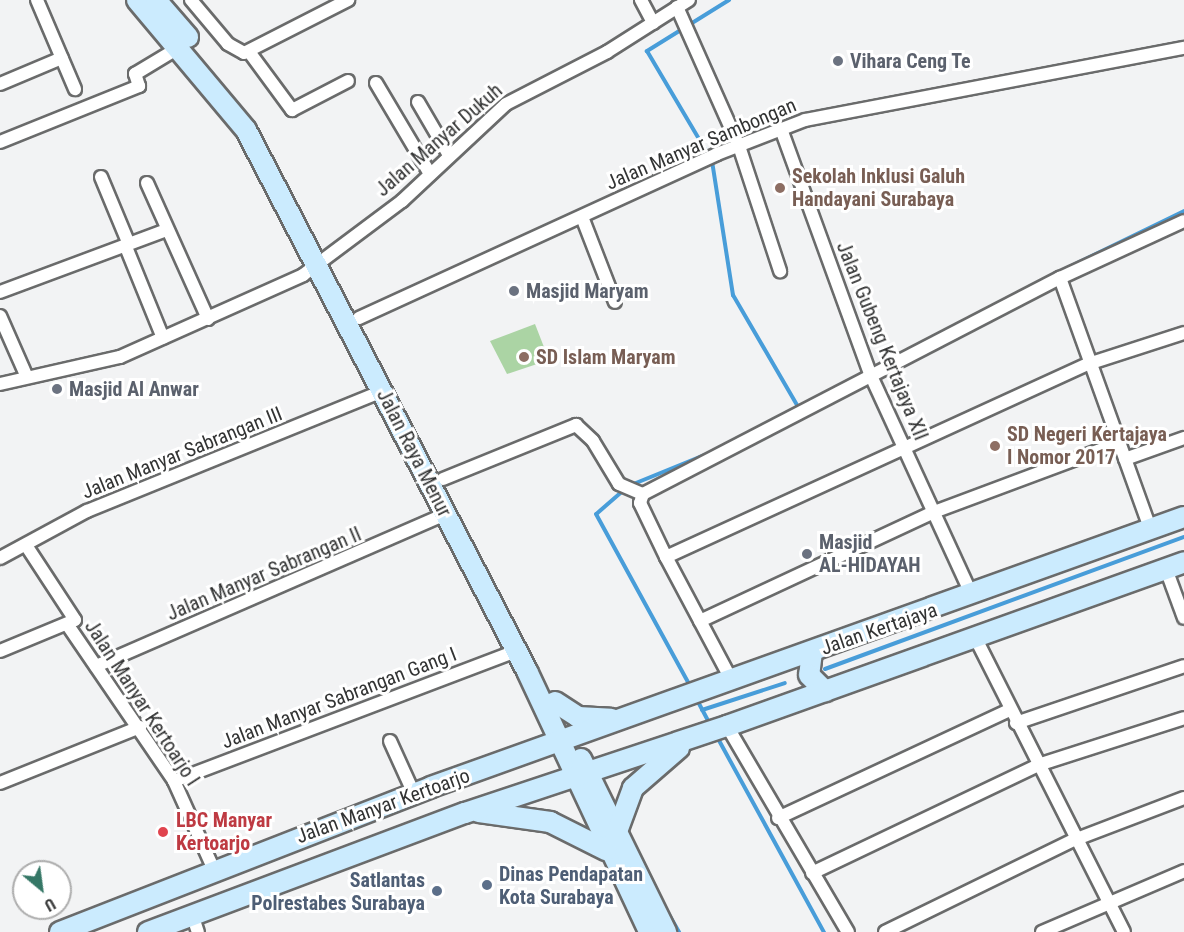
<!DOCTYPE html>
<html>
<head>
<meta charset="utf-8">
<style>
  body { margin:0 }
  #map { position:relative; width:1184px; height:932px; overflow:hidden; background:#f2f3f4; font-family:"Roboto Condensed",sans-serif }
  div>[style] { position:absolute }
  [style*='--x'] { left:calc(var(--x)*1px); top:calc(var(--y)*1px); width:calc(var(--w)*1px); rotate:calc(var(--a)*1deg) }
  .green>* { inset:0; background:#abd4a4 }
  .stream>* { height:4px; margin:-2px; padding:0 2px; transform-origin:2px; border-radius:2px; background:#489dd9 }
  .roads { filter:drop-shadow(2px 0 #6a6b6b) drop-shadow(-2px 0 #6a6b6b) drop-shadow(0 2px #6a6b6b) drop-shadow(0 -2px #6a6b6b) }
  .street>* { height:12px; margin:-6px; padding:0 6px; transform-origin:6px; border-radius:6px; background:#fff }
  .primary>* { height:20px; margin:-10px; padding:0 10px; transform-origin:10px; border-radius:10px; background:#cbebfe }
  .dots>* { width:16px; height:16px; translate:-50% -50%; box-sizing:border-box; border:3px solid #fff; border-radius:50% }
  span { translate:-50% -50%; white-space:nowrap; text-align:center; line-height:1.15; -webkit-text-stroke:6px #fff; paint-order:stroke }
  .worship-label { font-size:20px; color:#5b616d; font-weight:700 }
  .left { translate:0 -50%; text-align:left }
  .street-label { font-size:20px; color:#323333 }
  .education-label { font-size:20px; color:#785e54; font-weight:700 }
  .health-label { font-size:20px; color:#be3a42; font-weight:700 }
  .service-label { font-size:20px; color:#4e5e75; font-weight:700 }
  .right { translate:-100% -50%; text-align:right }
  .north { position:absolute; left:12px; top:860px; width:60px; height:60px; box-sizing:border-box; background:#fff; border:2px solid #adadad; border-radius:50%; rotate:151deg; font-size:16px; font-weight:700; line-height:24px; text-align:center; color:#323333 }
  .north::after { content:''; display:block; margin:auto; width:21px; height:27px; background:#357766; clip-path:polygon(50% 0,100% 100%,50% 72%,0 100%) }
</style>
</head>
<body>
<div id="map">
  <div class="green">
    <div style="clip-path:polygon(535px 324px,549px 360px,507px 374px,490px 341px)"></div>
  </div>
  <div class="stream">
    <div style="--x:729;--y:0;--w:97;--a:148.1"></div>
    <div style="--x:647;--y:51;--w:128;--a:59.4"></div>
    <div style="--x:712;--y:161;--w:136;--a:81.1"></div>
    <div style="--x:733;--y:295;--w:133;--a:59.8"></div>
    <div style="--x:1061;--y:271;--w:137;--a:-26"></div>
    <div style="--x:631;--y:485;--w:80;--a:-22.1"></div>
    <div style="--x:625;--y:489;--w:38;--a:139"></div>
    <div style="--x:596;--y:514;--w:196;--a:61.3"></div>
    <div style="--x:825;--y:669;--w:382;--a:-20.2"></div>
    <div style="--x:696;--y:698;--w:32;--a:62"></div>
    <div style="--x:702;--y:710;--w:87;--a:-18"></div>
    <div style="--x:716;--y:735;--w:225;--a:61.3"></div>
    <div style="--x:664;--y:906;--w:30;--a:60"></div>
  </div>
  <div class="roads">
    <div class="street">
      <div style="--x:37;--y:0;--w:97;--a:66.9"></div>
      <div style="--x:191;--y:0;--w:57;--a:49.9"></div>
      <div style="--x:228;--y:44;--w:18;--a:29"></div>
      <div style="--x:244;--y:53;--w:117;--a:-27"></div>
      <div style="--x:641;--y:0;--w:26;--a:62"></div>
      <div style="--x:677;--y:7;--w:152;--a:66"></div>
      <div style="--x:739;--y:146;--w:132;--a:71.8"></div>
      <div style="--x:250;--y:53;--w:71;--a:53.6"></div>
      <div style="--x:292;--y:110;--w:63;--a:-27.4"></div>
      <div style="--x:376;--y:83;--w:106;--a:59.3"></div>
      <div style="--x:0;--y:84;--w:67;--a:-22.8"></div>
      <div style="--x:418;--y:102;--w:61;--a:59.7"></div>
      <div style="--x:781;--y:129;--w:263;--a:70"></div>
      <div style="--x:871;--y:376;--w:242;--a:65.3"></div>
      <div style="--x:0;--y:142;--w:150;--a:-21.9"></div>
      <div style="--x:139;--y:86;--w:13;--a:-108"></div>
      <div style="--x:135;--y:74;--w:52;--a:-31"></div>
      <div style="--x:101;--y:177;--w:70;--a:67.4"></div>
      <div style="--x:147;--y:183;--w:149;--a:65.8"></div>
      <div style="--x:582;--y:217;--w:91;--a:68.8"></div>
      <div style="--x:126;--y:247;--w:98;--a:67.9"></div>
      <div style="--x:1060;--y:278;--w:266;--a:70.2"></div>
      <div style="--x:0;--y:292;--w:178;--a:-20.4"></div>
      <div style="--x:0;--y:316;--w:64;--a:66.2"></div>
      <div style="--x:359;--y:318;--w:394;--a:-24.6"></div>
      <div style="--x:717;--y:154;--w:94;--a:-21.1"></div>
      <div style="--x:805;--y:120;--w:386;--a:-10.8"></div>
      <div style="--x:0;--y:384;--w:123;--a:-12.7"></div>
      <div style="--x:120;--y:357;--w:201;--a:-24.1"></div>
      <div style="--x:303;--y:275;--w:124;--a:-36.8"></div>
      <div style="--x:402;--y:201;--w:142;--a:-43"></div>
      <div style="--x:506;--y:104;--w:114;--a:-27.2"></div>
      <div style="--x:607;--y:52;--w:97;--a:-32.4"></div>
      <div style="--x:1125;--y:459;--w:63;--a:-19.6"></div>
      <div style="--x:443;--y:479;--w:144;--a:-22.1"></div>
      <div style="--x:576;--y:425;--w:23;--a:43"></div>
      <div style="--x:593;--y:441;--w:50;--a:58.8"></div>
      <div style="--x:619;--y:484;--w:26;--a:23"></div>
      <div style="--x:666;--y:557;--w:464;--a:-24.6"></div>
      <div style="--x:1088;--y:364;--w:101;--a:-17.9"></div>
      <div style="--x:0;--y:558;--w:99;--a:-28.4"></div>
      <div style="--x:87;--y:511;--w:319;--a:-22.1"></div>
      <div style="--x:1166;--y:569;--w:52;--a:69.8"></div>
      <div style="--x:700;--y:621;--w:258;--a:-25"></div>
      <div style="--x:934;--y:512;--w:197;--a:-20.5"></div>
      <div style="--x:67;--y:624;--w:190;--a:55.7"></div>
      <div style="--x:174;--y:781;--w:98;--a:65.8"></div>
      <div style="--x:976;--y:639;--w:328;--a:63.2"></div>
      <div style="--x:0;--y:651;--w:81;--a:-22.5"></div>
      <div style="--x:75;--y:620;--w:90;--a:-123.2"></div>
      <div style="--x:96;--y:666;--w:382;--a:-23.5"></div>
      <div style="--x:732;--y:681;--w:140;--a:-118"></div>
      <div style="--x:666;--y:557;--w:60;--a:-115.7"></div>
      <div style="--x:640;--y:503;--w:9;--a:-72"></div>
      <div style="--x:643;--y:494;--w:470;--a:-27.4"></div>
      <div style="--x:1060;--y:278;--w:136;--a:-24.7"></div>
      <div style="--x:1016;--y:723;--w:177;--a:-18.7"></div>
      <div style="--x:727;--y:726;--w:239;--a:59.6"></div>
      <div style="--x:390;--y:741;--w:58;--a:65.6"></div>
      <div style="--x:174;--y:781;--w:367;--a:-20.8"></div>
      <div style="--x:0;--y:783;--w:151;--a:-21.8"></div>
      <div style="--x:778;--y:818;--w:256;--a:-25"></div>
      <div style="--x:812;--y:873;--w:250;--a:-25.5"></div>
      <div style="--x:1038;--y:765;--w:153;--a:-17.8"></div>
      <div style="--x:192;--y:914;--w:19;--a:72"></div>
      <div style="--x:885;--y:932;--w:210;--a:-26"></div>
      <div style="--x:1074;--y:840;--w:118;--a:-20.9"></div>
      <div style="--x:1042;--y:932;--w:155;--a:-23.2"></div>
    </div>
    <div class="primary">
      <div style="--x:137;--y:0;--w:170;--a:50"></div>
      <div style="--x:246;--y:130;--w:610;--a:62.55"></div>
      <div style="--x:527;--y:671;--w:288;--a:64.9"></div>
      <div style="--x:156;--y:0;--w:49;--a:49.1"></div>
      <div style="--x:812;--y:652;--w:23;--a:97"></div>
      <div style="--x:809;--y:675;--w:23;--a:45"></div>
      <div style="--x:555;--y:702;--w:27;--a:33"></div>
      <div style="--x:578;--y:717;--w:33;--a:3"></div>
      <div style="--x:581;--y:759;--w:193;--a:63.8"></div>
      <div style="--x:479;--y:812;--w:72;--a:8"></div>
      <div style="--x:550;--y:822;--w:63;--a:26.6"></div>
      <div style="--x:615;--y:837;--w:52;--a:-69.8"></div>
      <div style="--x:633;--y:788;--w:61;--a:-41"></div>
      <div style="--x:60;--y:932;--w:398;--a:-21.3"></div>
      <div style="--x:431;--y:787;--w:800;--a:-19.73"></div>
      <div style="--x:148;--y:932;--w:339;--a:-20.6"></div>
      <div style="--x:465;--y:813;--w:276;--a:-18.4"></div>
      <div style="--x:727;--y:726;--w:486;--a:-19.7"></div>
    </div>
  </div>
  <div class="dots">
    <div style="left:838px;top:61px;background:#6b7280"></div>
    <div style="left:780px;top:188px;background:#8d6e63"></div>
    <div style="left:514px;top:291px;background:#6b7280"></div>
    <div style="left:524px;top:357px;background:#8d6e63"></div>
    <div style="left:57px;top:389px;background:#6b7280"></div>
    <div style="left:995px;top:446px;background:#8d6e63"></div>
    <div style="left:807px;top:554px;background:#6b7280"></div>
    <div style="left:163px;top:832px;background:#e0444e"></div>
    <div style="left:487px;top:885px;background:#5c6f8a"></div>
    <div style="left:437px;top:891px;background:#5c6f8a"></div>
  </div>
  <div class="worship-label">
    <span class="left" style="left:850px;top:61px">Vihara Ceng Te</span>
    <span class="left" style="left:526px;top:291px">Masjid Maryam</span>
    <span class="left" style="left:69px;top:389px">Masjid Al Anwar</span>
    <span class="left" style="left:819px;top:554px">Masjid<br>AL-HIDAYAH</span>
  </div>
  <div class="street-label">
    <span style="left:439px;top:140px;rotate:-41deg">Jalan Manyar Dukuh</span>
    <span style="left:701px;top:144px;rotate:-23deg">Jalan Manyar Sambongan</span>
    <span style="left:882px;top:341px;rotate:68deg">Jalan Gubeng Kertajaya XII</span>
    <span style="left:182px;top:453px;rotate:-22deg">Jalan Manyar Sabrangan III</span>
    <span style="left:414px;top:453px;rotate:63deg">Jalan Raya Menur</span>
    <span style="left:264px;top:574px;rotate:-23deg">Jalan Manyar Sabrangan II</span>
    <span style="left:879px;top:629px;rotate:-19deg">Jalan Kertajaya</span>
    <span style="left:339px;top:698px;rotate:-21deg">Jalan Manyar Sabrangan Gang I</span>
    <span style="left:142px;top:703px;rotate:57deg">Jalan Manyar Kertoarjo I</span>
    <span style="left:383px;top:806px;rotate:-20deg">Jalan Manyar Kertoarjo</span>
  </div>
  <div class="education-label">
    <span class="left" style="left:792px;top:188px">Sekolah Inklusi Galuh<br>Handayani Surabaya</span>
    <span class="left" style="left:536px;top:357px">SD Islam Maryam</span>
    <span class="left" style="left:1007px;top:446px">SD Negeri Kertajaya<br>I Nomor 2017</span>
  </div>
  <div class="health-label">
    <span class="left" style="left:176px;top:832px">LBC Manyar<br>Kertoarjo</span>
  </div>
  <div class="service-label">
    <span class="left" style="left:499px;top:886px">Dinas Pendapatan<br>Kota Surabaya</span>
    <span class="right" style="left:425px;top:892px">Satlantas<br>Polrestabes Surabaya</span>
  </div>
  <div class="north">U</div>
</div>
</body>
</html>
